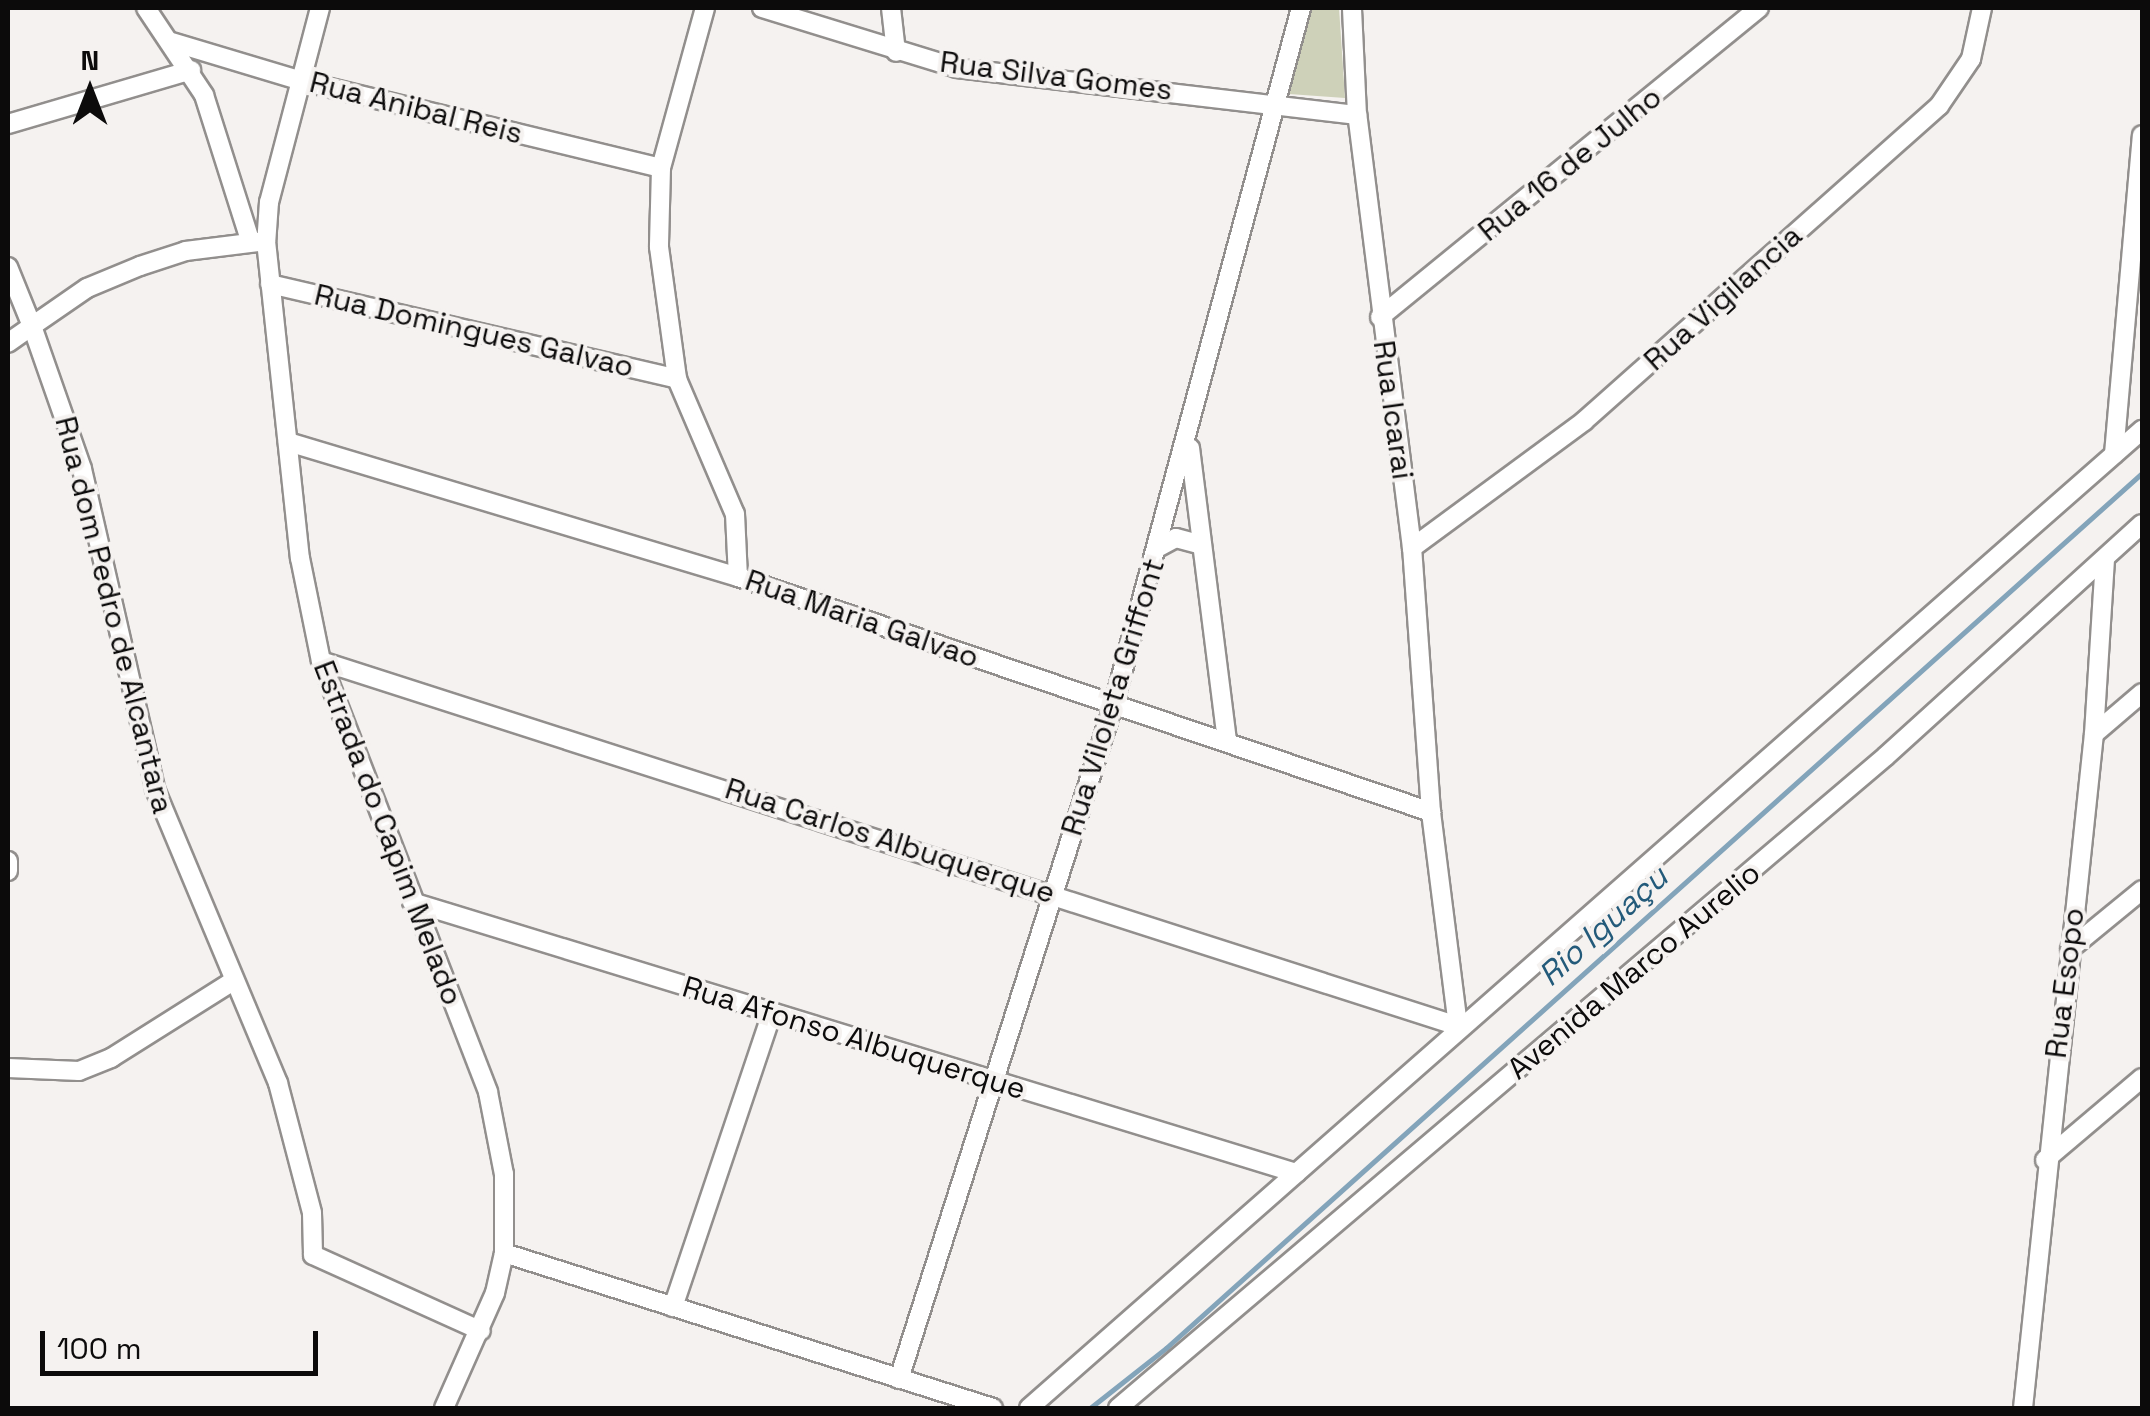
<!DOCTYPE html>
<html>
<head>
<meta charset="utf-8">
<style>
  body { margin:0 }
  #map { position:relative; width:2150px; height:1416px; overflow:hidden; background:#f5f2f0; font-family:"Space Grotesk",sans-serif }
  div>[style] { position:absolute }
  [style*='--x'] { left:calc(var(--x)*1px); top:calc(var(--y)*1px); width:calc(var(--w)*1px); rotate:calc(var(--a)*1deg) }
  .green>* { inset:0; background:#ced1b9 }
  .stream>* { height:5px; margin:-2.5px; padding:0 2.5px; transform-origin:2.5px; border-radius:2.5px; background:#83a4ba }
  .roads { filter:drop-shadow(2px 0 #928f8d) drop-shadow(-2px 0 #928f8d) drop-shadow(0 2px #928f8d) drop-shadow(0 -2px #928f8d) }
  .minor>* { height:18px; margin:-9px; padding:0 9px; transform-origin:9px; border-radius:9px; background:#fff }
  span { translate:-50% -50%; white-space:nowrap; text-align:center; line-height:1.15; -webkit-text-stroke:8px #f5f2f0; paint-order:stroke }
  .street-label { font-size:30px; color:#0c0b0b }
  .water-label { font-size:32px; color:#235a7a; font-style:italic }
  .frame { position:absolute; inset:0; border:10px solid #0c0b0b; pointer-events:none }
  .north { position:absolute; left:40px; top:40px; width:100px; height:100px; -webkit-text-stroke:8px #f5f2f0; paint-order:stroke; rotate:0deg; font-size:28px; font-weight:700; line-height:40px; text-align:center; color:#0c0b0b }
  .north::after { content:''; display:block; margin:auto; width:35px; height:45px; background:#0c0b0b; clip-path:polygon(50% 0,100% 100%,50% 72%,0 100%) }
  .scale { position:absolute; left:40px; top:1331px; width:278px; height:45px; box-sizing:border-box; border:5px solid #0c0b0b; border-top:0; padding-left:12px; font-size:30px; line-height:35px; white-space:nowrap; color:#0c0b0b; -webkit-text-stroke:8px #f5f2f0; paint-order:stroke }
</style>
</head>
<body>
<div id="map">
  <div class="green">
    <div style="clip-path:polygon(1309px 8px,1339px 8px,1345px 98px,1289px 94px)"></div>
  </div>
  <div class="stream">
    <div style="--x:1090;--y:1408;--w:97;--a:-38.3"></div>
    <div style="--x:1166;--y:1348;--w:1311;--a:-41.88"></div>
  </div>
  <div class="roads">
    <div class="minor">
      <div style="--x:146;--y:8;--w:105;--a:56.3"></div>
      <div style="--x:204;--y:95;--w:152;--a:72.4"></div>
      <div style="--x:320;--y:8;--w:201;--a:104.7"></div>
      <div style="--x:269;--y:202;--w:39;--a:94"></div>
      <div style="--x:266;--y:241;--w:319;--a:83.9"></div>
      <div style="--x:300;--y:558;--w:105;--a:78.5"></div>
      <div style="--x:321;--y:661;--w:462;--a:68.8"></div>
      <div style="--x:488;--y:1092;--w:84;--a:79"></div>
      <div style="--x:504;--y:1174;--w:79;--a:90"></div>
      <div style="--x:504;--y:1253;--w:41;--a:102.7"></div>
      <div style="--x:495;--y:1293;--w:126;--a:113.9"></div>
      <div style="--x:705;--y:8;--w:166;--a:105.4"></div>
      <div style="--x:661;--y:168;--w:79;--a:91.5"></div>
      <div style="--x:659;--y:247;--w:133;--a:82.2"></div>
      <div style="--x:677;--y:379;--w:147;--a:66.8"></div>
      <div style="--x:735;--y:514;--w:63;--a:87.3"></div>
      <div style="--x:762;--y:8;--w:204;--a:17.1"></div>
      <div style="--x:957;--y:68;--w:403;--a:6.7"></div>
      <div style="--x:891;--y:8;--w:44;--a:83.5"></div>
      <div style="--x:172;--y:42;--w:136;--a:16.7"></div>
      <div style="--x:302;--y:81;--w:369;--a:13.6"></div>
      <div style="--x:8;--y:124;--w:191;--a:-16.4"></div>
      <div style="--x:266;--y:241;--w:81;--a:172.9"></div>
      <div style="--x:186;--y:251;--w:48;--a:161.9"></div>
      <div style="--x:140;--y:266;--w:57;--a:157.5"></div>
      <div style="--x:87;--y:288;--w:67;--a:145.4"></div>
      <div style="--x:32;--y:326;--w:151;--a:70.7"></div>
      <div style="--x:82;--y:469;--w:328;--a:77.1"></div>
      <div style="--x:155;--y:789;--w:319;--a:67.3"></div>
      <div style="--x:278;--y:1083;--w:134;--a:75.3"></div>
      <div style="--x:312;--y:1213;--w:42;--a:88.6"></div>
      <div style="--x:313;--y:1255;--w:184;--a:24.3"></div>
      <div style="--x:8;--y:267;--w:64;--a:67.9"></div>
      <div style="--x:32;--y:326;--w:29;--a:145"></div>
      <div style="--x:270;--y:284;--w:418;--a:13.1"></div>
      <div style="--x:1380;--y:317;--w:489;--a:-39.2"></div>
      <div style="--x:288;--y:442;--w:470;--a:16.7"></div>
      <div style="--x:738;--y:577;--w:732;--a:18.73"></div>
      <div style="--x:1190;--y:448;--w:294;--a:82.8"></div>
      <div style="--x:2114;--y:454;--w:320;--a:-85"></div>
      <div style="--x:1157;--y:548;--w:21;--a:-28"></div>
      <div style="--x:1176;--y:538;--w:27;--a:15"></div>
      <div style="--x:1412;--y:548;--w:214;--a:-36.4"></div>
      <div style="--x:1584;--y:421;--w:475;--a:-41.6"></div>
      <div style="--x:1939;--y:106;--w:57;--a:-55.8"></div>
      <div style="--x:1971;--y:59;--w:52;--a:-77.8"></div>
      <div style="--x:321;--y:661;--w:1194;--a:17.8"></div>
      <div style="--x:1458;--y:1026;--w:216;--a:-97.2"></div>
      <div style="--x:1431;--y:812;--w:265;--a:-94.1"></div>
      <div style="--x:1412;--y:548;--w:436;--a:-97.2"></div>
      <div style="--x:1357;--y:115;--w:107;--a:-92.7"></div>
      <div style="--x:2094;--y:734;--w:63;--a:-40.5"></div>
      <div style="--x:8;--y:861;--w:10;--a:90"></div>
      <div style="--x:412;--y:902;--w:925;--a:17.04"></div>
      <div style="--x:2070;--y:949;--w:93;--a:-39.3"></div>
      <div style="--x:8;--y:1068;--w:71;--a:2.4"></div>
      <div style="--x:79;--y:1071;--w:35;--a:-22"></div>
      <div style="--x:111;--y:1058;--w:146;--a:-32.2"></div>
      <div style="--x:2045;--y:1160;--w:127;--a:-40.2"></div>
      <div style="--x:504;--y:1253;--w:513;--a:17.59"></div>
      <div style="--x:673;--y:1307;--w:311;--a:-71.4"></div>
      <div style="--x:899;--y:1379;--w:709;--a:-72.36"></div>
      <div style="--x:1114;--y:703;--w:720;--a:-74.94"></div>
      <div style="--x:1029;--y:1408;--w:1482;--a:-41.31"></div>
      <div style="--x:1118;--y:1408;--w:1007;--a:-40.33"></div>
      <div style="--x:1886;--y:756;--w:345;--a:-42.2"></div>
      <div style="--x:2023;--y:1408;--w:678;--a:-83.99"></div>
      <div style="--x:2094;--y:734;--w:176;--a:-86.4"></div>
    </div>
  </div>
  <div class="street-label">
    <span style="left:1056px;top:76px;rotate:7deg">Rua Silva Gomes</span>
    <span style="left:416px;top:108px;rotate:14deg">Rua Anibal Reis</span>
    <span style="left:1570px;top:164px;rotate:-39deg">Rua 16 de Julho</span>
    <span style="left:1723px;top:298px;rotate:-42deg">Rua Vigilancia</span>
    <span style="left:474px;top:331px;rotate:13deg">Rua Domingues Galvao</span>
    <span style="left:1393px;top:410px;rotate:82deg">Rua Icarai</span>
    <span style="left:114px;top:615px;rotate:76deg">Rua dom Pedro de Alcantara</span>
    <span style="left:862px;top:619px;rotate:19deg">Rua Maria Galvao</span>
    <span style="left:1113px;top:697px;rotate:-73deg">Rua Viloleta Griffont</span>
    <span style="left:388px;top:833px;rotate:69deg">Estrada do Capim Melado</span>
    <span style="left:890px;top:841px;rotate:18deg">Rua Carlos Albuquerque</span>
    <span style="left:1634px;top:971px;rotate:-40deg">Avenida Marco Aurelio</span>
    <span style="left:2065px;top:983px;rotate:-83deg">Rua Esopo</span>
    <span style="left:854px;top:1038px;rotate:17deg">Rua Afonso Albuquerque</span>
  </div>
  <div class="water-label">
    <span style="left:1603px;top:926px;rotate:-42deg">Rio Iguaçu</span>
  </div>
  <div class="frame"></div>
  <div class="north">N</div>
  <div class="scale">100 m</div>
</div>
</body>
</html>
